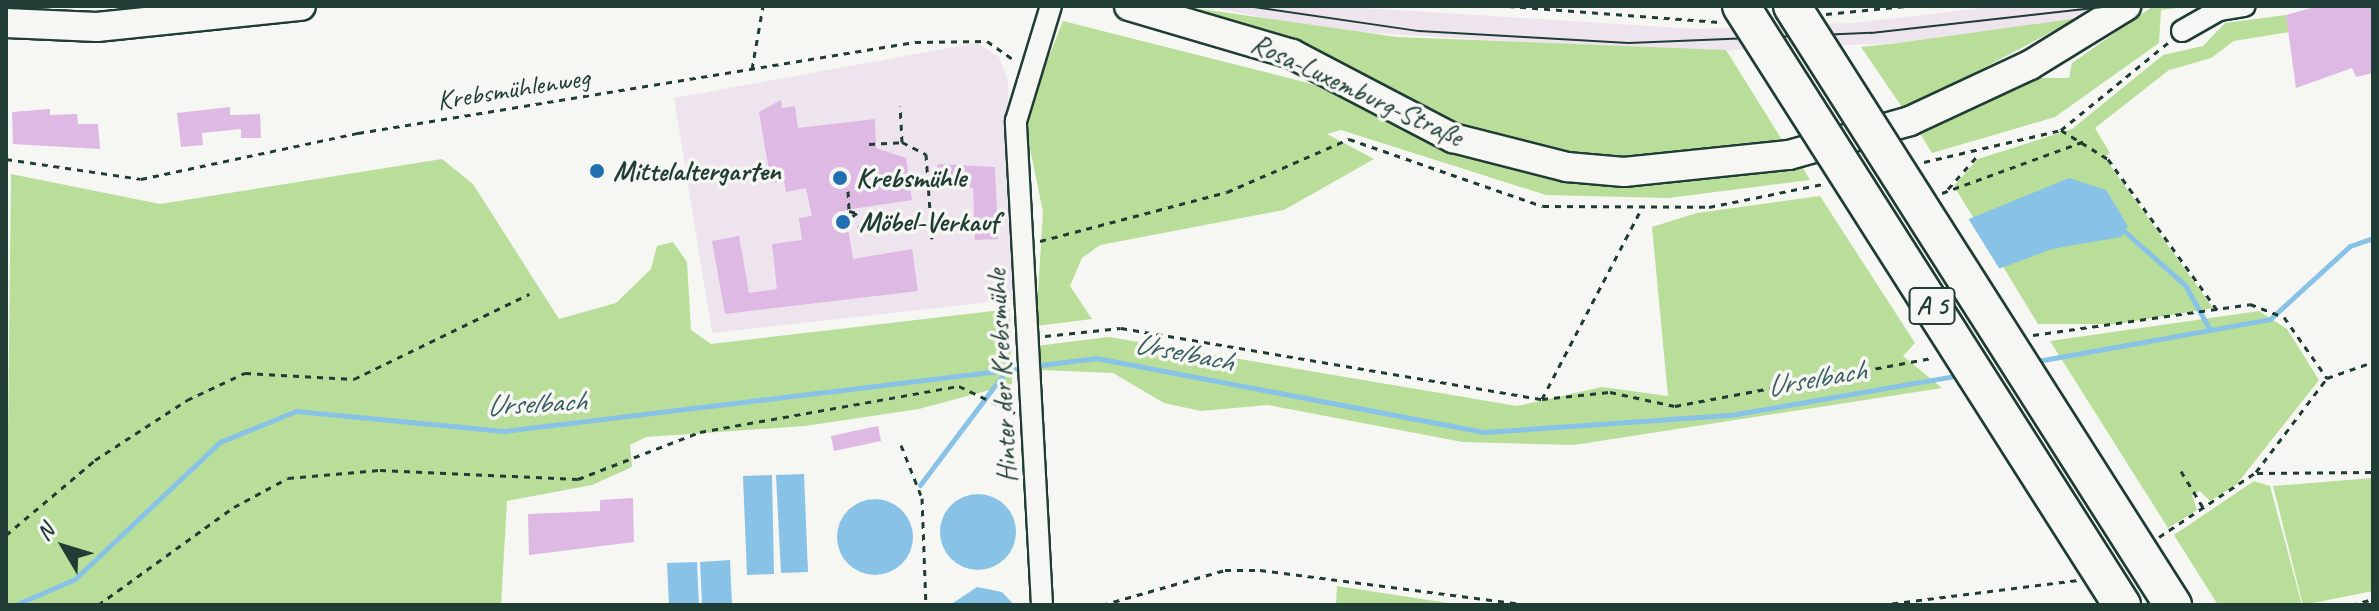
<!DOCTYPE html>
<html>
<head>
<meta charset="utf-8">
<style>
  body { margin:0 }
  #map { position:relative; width:2379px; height:611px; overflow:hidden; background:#f6f6f2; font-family:Caveat,sans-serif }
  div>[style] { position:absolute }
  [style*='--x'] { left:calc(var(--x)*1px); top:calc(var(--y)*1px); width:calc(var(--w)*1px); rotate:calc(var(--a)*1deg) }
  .built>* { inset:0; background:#eee4ee }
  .green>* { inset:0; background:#b9de99 }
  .water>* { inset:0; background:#88c3e7 }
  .round { border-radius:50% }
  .pier>* { inset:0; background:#f6f6f2 }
  .stream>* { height:5px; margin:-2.5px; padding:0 2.5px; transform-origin:2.5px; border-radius:2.5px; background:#88c3e7 }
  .building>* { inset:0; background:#ddb9e4 }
  .path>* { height:3px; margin-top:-1.5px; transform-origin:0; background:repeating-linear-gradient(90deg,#1f3d34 0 6px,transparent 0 12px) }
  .roads { filter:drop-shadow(2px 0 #1f3d34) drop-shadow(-2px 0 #1f3d34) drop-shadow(0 2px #1f3d34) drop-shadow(0 -2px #1f3d34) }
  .minor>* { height:20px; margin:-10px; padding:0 10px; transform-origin:10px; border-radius:10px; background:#f6f6f2 }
  .secondary>* { height:28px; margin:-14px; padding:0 14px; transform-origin:14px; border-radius:14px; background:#f6f6f2 }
  .tram>* { height:2px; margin:-1px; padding:0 1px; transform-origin:1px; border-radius:1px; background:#1f3d34 }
  .bridges { filter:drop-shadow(2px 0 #1f3d34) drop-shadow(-2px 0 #1f3d34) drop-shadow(0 2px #1f3d34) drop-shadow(0 -2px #1f3d34) }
  .motorway-bridge>* { height:36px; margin:-18px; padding:0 18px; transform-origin:18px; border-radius:18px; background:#f6f6f2 }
  .dots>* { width:22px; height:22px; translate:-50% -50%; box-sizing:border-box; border:4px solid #f6f6f2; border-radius:50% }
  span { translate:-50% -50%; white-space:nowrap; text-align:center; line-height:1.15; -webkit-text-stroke:7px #f6f6f2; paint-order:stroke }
  .shield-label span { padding:2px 6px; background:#f6f6f2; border:2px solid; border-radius:6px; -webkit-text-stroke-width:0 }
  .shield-label { font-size:26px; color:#1f3d34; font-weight:700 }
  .street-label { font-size:28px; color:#1f3d34 }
  .poi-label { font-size:28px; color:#1f3d34; font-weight:700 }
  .left { translate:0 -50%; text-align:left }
  .water-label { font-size:30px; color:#395e61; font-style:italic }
  .frame { position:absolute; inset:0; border:8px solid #1f3d34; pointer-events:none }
  .north { position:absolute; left:24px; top:507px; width:80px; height:80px; -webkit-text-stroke:6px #f6f6f2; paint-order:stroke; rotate:308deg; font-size:22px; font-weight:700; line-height:32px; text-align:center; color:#1f3d34 }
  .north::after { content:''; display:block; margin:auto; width:28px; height:36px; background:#1f3d34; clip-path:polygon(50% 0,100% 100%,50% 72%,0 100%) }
</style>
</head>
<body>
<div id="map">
  <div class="built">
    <div style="clip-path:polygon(1206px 6px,1333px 6px,1696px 29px,1853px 23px,2000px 6px,2166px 6px,1898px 43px,1687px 52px,1324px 30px)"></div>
    <div style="clip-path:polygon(977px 43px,999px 57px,1008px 81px,1017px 299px,712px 333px,674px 98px)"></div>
  </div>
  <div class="green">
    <div style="clip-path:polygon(1180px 6px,1397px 37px,1726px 50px,1784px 143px,1668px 159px,1578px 158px,1472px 135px,1268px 33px)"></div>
    <div style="clip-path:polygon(2192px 6px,2161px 10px,2159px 43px,2055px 117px,1932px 153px,1917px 129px,2031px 78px,2069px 78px,2072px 63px,2152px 7px)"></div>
    <div style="clip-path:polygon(2286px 15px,2289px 32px,2234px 41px,2211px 58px,2169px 70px,2095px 128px,2110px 153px,2104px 157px,2213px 308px,2117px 324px,2038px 324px,1954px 186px,1978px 159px,2072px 129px,2163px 55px,2203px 46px,2225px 23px)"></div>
    <div style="clip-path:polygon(2078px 18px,1904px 110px,1861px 47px,1898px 43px)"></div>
    <div style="clip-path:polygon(1063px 21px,1320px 86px,1410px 134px,1507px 167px,1577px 179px,1799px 161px,1810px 180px,1668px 198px,1546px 195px,1341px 130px,1327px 134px,1374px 159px,1284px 210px,1100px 245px,1082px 258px,1070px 286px,1092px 319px,1036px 326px,1043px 212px,1024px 119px)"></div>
    <div style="clip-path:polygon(442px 159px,473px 184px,559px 319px,616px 303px,651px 269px,657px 246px,673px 242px,687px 262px,691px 330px,711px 344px,1010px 309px,1012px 384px,919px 409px,805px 426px,646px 437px,630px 445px,632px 467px,592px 485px,507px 501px,501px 605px,6px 605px,11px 174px,160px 204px)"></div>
    <div style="clip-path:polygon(1820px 196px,1915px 343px,1903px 356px,1942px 388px,1574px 445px,1463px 442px,1268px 405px,1201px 411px,1164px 403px,1113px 373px,1040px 370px,1036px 346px,1109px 337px,1517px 406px,1602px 387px,1668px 396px,1652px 227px,1697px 213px)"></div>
    <div style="clip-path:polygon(2259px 311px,2287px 329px,2319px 380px,2236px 485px,2210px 501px,2200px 491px,2192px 495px,2197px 510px,2168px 528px,2050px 341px)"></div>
    <div style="clip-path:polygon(2373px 478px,2373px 591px,2303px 605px,2273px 486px)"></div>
    <div style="clip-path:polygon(2254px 481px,2270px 486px,2302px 605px,2218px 605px,2174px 535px)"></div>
    <div style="clip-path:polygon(1337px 586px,1461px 605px,1336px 605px)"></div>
  </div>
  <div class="water">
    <div style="clip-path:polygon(2069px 178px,2106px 190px,2128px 226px,2121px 237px,2052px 249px,1936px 292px,1952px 226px)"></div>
    <div style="clip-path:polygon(804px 474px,808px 572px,781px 573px,776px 475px)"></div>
    <div style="clip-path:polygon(772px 475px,774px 574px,747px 575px,743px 476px)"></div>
    <div class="round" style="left:940px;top:494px;width:76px;height:76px"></div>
    <div class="round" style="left:837px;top:499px;width:76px;height:76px"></div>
    <div style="clip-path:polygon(730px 560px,732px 605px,702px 605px,700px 562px)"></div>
    <div style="clip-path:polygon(697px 562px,699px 605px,669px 605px,667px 563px)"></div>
    <div style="clip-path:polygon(977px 587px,1002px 592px,1014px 605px,950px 605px)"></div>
  </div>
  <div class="pier">
    <div style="clip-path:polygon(1966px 215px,2002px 273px,1937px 296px,1913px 270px,1949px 223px)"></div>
  </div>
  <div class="stream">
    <div style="--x:2124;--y:231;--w:81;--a:41.5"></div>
    <div style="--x:2185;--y:285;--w:51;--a:60.9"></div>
    <div style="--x:2032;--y:362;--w:242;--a:-10.2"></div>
    <div style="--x:2270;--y:319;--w:108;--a:-42.4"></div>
    <div style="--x:2350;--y:246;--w:24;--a:-19"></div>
    <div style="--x:1033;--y:366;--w:64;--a:-7.2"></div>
    <div style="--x:1096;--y:358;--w:396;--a:10.8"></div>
    <div style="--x:1485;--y:432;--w:247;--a:-4"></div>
    <div style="--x:1731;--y:415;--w:232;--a:-9.9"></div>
    <div style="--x:920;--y:485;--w:143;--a:-53"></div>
    <div style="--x:15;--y:605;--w:65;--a:-23.4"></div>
    <div style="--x:75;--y:579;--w:199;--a:-43.4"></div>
    <div style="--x:220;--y:442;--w:82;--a:-22.2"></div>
    <div style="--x:296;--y:411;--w:209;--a:5.5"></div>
    <div style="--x:504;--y:431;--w:523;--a:-6.92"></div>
  </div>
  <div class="building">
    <div style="clip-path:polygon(2318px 6px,2373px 6px,2373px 73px,2356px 77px,2352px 68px,2296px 88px,2286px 15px)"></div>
    <div style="clip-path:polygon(781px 100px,782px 108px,795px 106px,798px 128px,875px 119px,876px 148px,906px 158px,912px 200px,845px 210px,853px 259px,912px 249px,918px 291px,725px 314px,712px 241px,739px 236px,749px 293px,777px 289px,772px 244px,802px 240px,799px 218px,812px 216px,806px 188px,786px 192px,784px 181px,771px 183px,759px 112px)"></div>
    <div style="clip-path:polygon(230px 107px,230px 115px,260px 114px,261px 138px,241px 138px,241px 129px,202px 133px,203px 145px,181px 147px,177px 113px)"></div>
    <div style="clip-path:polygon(50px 109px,50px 115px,77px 114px,78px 124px,98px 124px,100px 149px,13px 144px,12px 112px)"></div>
    <div style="clip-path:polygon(938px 164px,995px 167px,998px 239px,975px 240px,973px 188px,936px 181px)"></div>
    <div style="clip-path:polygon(878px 426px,881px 441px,834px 451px,831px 436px)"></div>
    <div style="clip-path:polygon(633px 498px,634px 542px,529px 555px,528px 514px,600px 511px,600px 500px)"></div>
  </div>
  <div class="path">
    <div style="--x:1444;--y:6;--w:53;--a:0"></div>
    <div style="--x:1508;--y:6;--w:212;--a:4.3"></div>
    <div style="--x:1826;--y:14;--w:80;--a:-5.7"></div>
    <div style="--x:752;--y:69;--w:64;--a:-80.1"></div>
    <div style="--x:2061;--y:130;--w:55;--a:31.7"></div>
    <div style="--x:2108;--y:159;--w:188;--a:54.1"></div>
    <div style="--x:902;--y:142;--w:27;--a:27"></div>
    <div style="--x:926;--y:154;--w:85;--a:86"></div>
    <div style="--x:869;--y:144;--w:33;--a:-3"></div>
    <div style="--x:902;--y:142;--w:36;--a:-93"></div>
    <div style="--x:6;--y:159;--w:136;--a:8.4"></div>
    <div style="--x:141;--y:179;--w:222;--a:-12"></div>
    <div style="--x:358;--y:133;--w:564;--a:-9.28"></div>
    <div style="--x:915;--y:42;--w:72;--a:-0.8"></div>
    <div style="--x:987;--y:41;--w:33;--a:35"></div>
    <div style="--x:1924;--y:162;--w:141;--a:-13.1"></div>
    <div style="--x:2061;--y:130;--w:139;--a:-39.2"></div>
    <div style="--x:1948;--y:189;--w:48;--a:-48.4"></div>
    <div style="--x:848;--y:191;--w:20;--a:87"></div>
    <div style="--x:849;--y:211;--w:8;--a:14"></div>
    <div style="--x:857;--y:213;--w:11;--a:146"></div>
    <div style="--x:848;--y:219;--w:22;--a:36"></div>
    <div style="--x:1942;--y:193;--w:152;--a:-20"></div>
    <div style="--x:1040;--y:241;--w:193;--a:-14.7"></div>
    <div style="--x:1227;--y:192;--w:133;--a:-23.5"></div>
    <div style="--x:1349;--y:139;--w:205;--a:19.1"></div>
    <div style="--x:1543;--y:206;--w:166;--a:0.3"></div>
    <div style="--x:1709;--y:207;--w:116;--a:-11.4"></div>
    <div style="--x:2033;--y:335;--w:219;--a:-8.1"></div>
    <div style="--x:2250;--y:304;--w:36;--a:21"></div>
    <div style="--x:2284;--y:317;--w:75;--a:54.8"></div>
    <div style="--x:1045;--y:336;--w:76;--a:-6"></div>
    <div style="--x:1121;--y:328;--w:427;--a:9.6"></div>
    <div style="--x:1542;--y:399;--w:68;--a:-5.9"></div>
    <div style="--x:1610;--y:392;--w:66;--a:12.2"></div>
    <div style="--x:1675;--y:406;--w:261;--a:-10.6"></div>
    <div style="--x:1542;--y:399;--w:218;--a:-62.4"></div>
    <div style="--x:901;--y:445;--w:57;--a:68.4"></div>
    <div style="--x:922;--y:498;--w:107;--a:87.9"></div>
    <div style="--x:2181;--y:471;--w:44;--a:58.8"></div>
    <div style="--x:2257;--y:473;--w:116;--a:-0.5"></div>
    <div style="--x:6;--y:535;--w:116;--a:-40.1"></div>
    <div style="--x:95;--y:460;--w:110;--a:-33.1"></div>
    <div style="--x:187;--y:400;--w:64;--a:-25"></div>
    <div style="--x:245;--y:373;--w:109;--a:3.2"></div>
    <div style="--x:354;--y:379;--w:195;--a:-25.9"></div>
    <div style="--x:2159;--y:537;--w:117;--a:-33.8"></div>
    <div style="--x:2256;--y:472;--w:118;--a:-52.9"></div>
    <div style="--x:2327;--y:378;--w:49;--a:-19.2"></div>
    <div style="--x:98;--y:605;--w:168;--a:-35.8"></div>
    <div style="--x:234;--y:507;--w:61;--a:-28.2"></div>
    <div style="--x:288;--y:478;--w:92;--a:-5"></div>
    <div style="--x:380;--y:470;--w:198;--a:2.6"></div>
    <div style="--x:578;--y:479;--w:131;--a:-21.1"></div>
    <div style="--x:700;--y:432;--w:263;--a:-10.1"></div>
    <div style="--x:959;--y:386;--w:62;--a:25.7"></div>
    <div style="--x:1102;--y:605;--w:128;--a:-15.9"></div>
    <div style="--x:1225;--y:570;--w:35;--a:0"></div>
    <div style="--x:1260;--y:570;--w:273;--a:7.4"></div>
    <div style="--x:1880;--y:605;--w:200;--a:-7.2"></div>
    <div style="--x:2351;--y:605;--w:23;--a:-15"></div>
  </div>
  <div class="roads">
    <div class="minor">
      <div style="--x:2182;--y:31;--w:43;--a:-29.6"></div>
      <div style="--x:2219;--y:10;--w:26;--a:-9"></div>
      <div style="--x:1042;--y:605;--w:485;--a:-93.1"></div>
      <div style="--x:1016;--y:121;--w:120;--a:-73.1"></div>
    </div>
    <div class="secondary">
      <div style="--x:1129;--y:6;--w:170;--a:16.4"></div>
      <div style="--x:1292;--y:54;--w:182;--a:27.6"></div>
      <div style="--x:1453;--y:138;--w:118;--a:14.3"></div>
      <div style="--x:1567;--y:167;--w:57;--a:5"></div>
      <div style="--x:1624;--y:172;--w:166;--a:-5.9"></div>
      <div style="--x:1789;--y:155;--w:126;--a:-15.7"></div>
      <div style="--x:1910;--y:121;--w:132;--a:-25"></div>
      <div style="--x:2030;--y:65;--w:113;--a:-31.6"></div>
      <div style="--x:6;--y:23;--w:91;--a:2.5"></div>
      <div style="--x:97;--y:27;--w:205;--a:-5.9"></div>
    </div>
  </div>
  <div class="tram">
    <div style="--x:1247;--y:6;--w:174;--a:8.3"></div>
    <div style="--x:1419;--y:31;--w:210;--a:3.3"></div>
    <div style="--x:1629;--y:43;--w:242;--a:-2.4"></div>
    <div style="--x:1871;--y:33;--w:242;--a:-6.4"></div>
  </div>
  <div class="bridges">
    <div class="motorway-bridge">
      <div style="--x:1741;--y:6;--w:710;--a:57.54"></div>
      <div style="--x:1792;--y:6;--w:710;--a:57.54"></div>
    </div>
  </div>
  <div class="dots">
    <div style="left:597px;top:171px;background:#1f6fb2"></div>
    <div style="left:840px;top:178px;background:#1f6fb2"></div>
    <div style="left:843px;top:222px;background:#1f6fb2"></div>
  </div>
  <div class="shield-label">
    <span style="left:1932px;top:306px">A 5</span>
  </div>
  <div class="street-label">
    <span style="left:513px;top:89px;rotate:-9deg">Krebsmühlenweg</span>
    <span style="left:1357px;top:90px;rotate:25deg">Rosa-Luxemburg-Straße</span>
    <span style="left:1002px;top:376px;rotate:-93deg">Hinter der Krebsmühle</span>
  </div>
  <div class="poi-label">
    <span class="left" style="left:613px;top:171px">Mittelaltergarten</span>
    <span class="left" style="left:856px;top:178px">Krebsmühle</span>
    <span class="left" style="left:859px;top:222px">Möbel-Verkauf</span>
  </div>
  <div class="water-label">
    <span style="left:1184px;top:352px;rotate:11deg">Urselbach</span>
    <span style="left:1816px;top:378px;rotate:-10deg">Urselbach</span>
    <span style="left:536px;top:403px;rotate:-3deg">Urselbach</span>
  </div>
  <div class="frame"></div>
  <div class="north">N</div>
</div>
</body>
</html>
